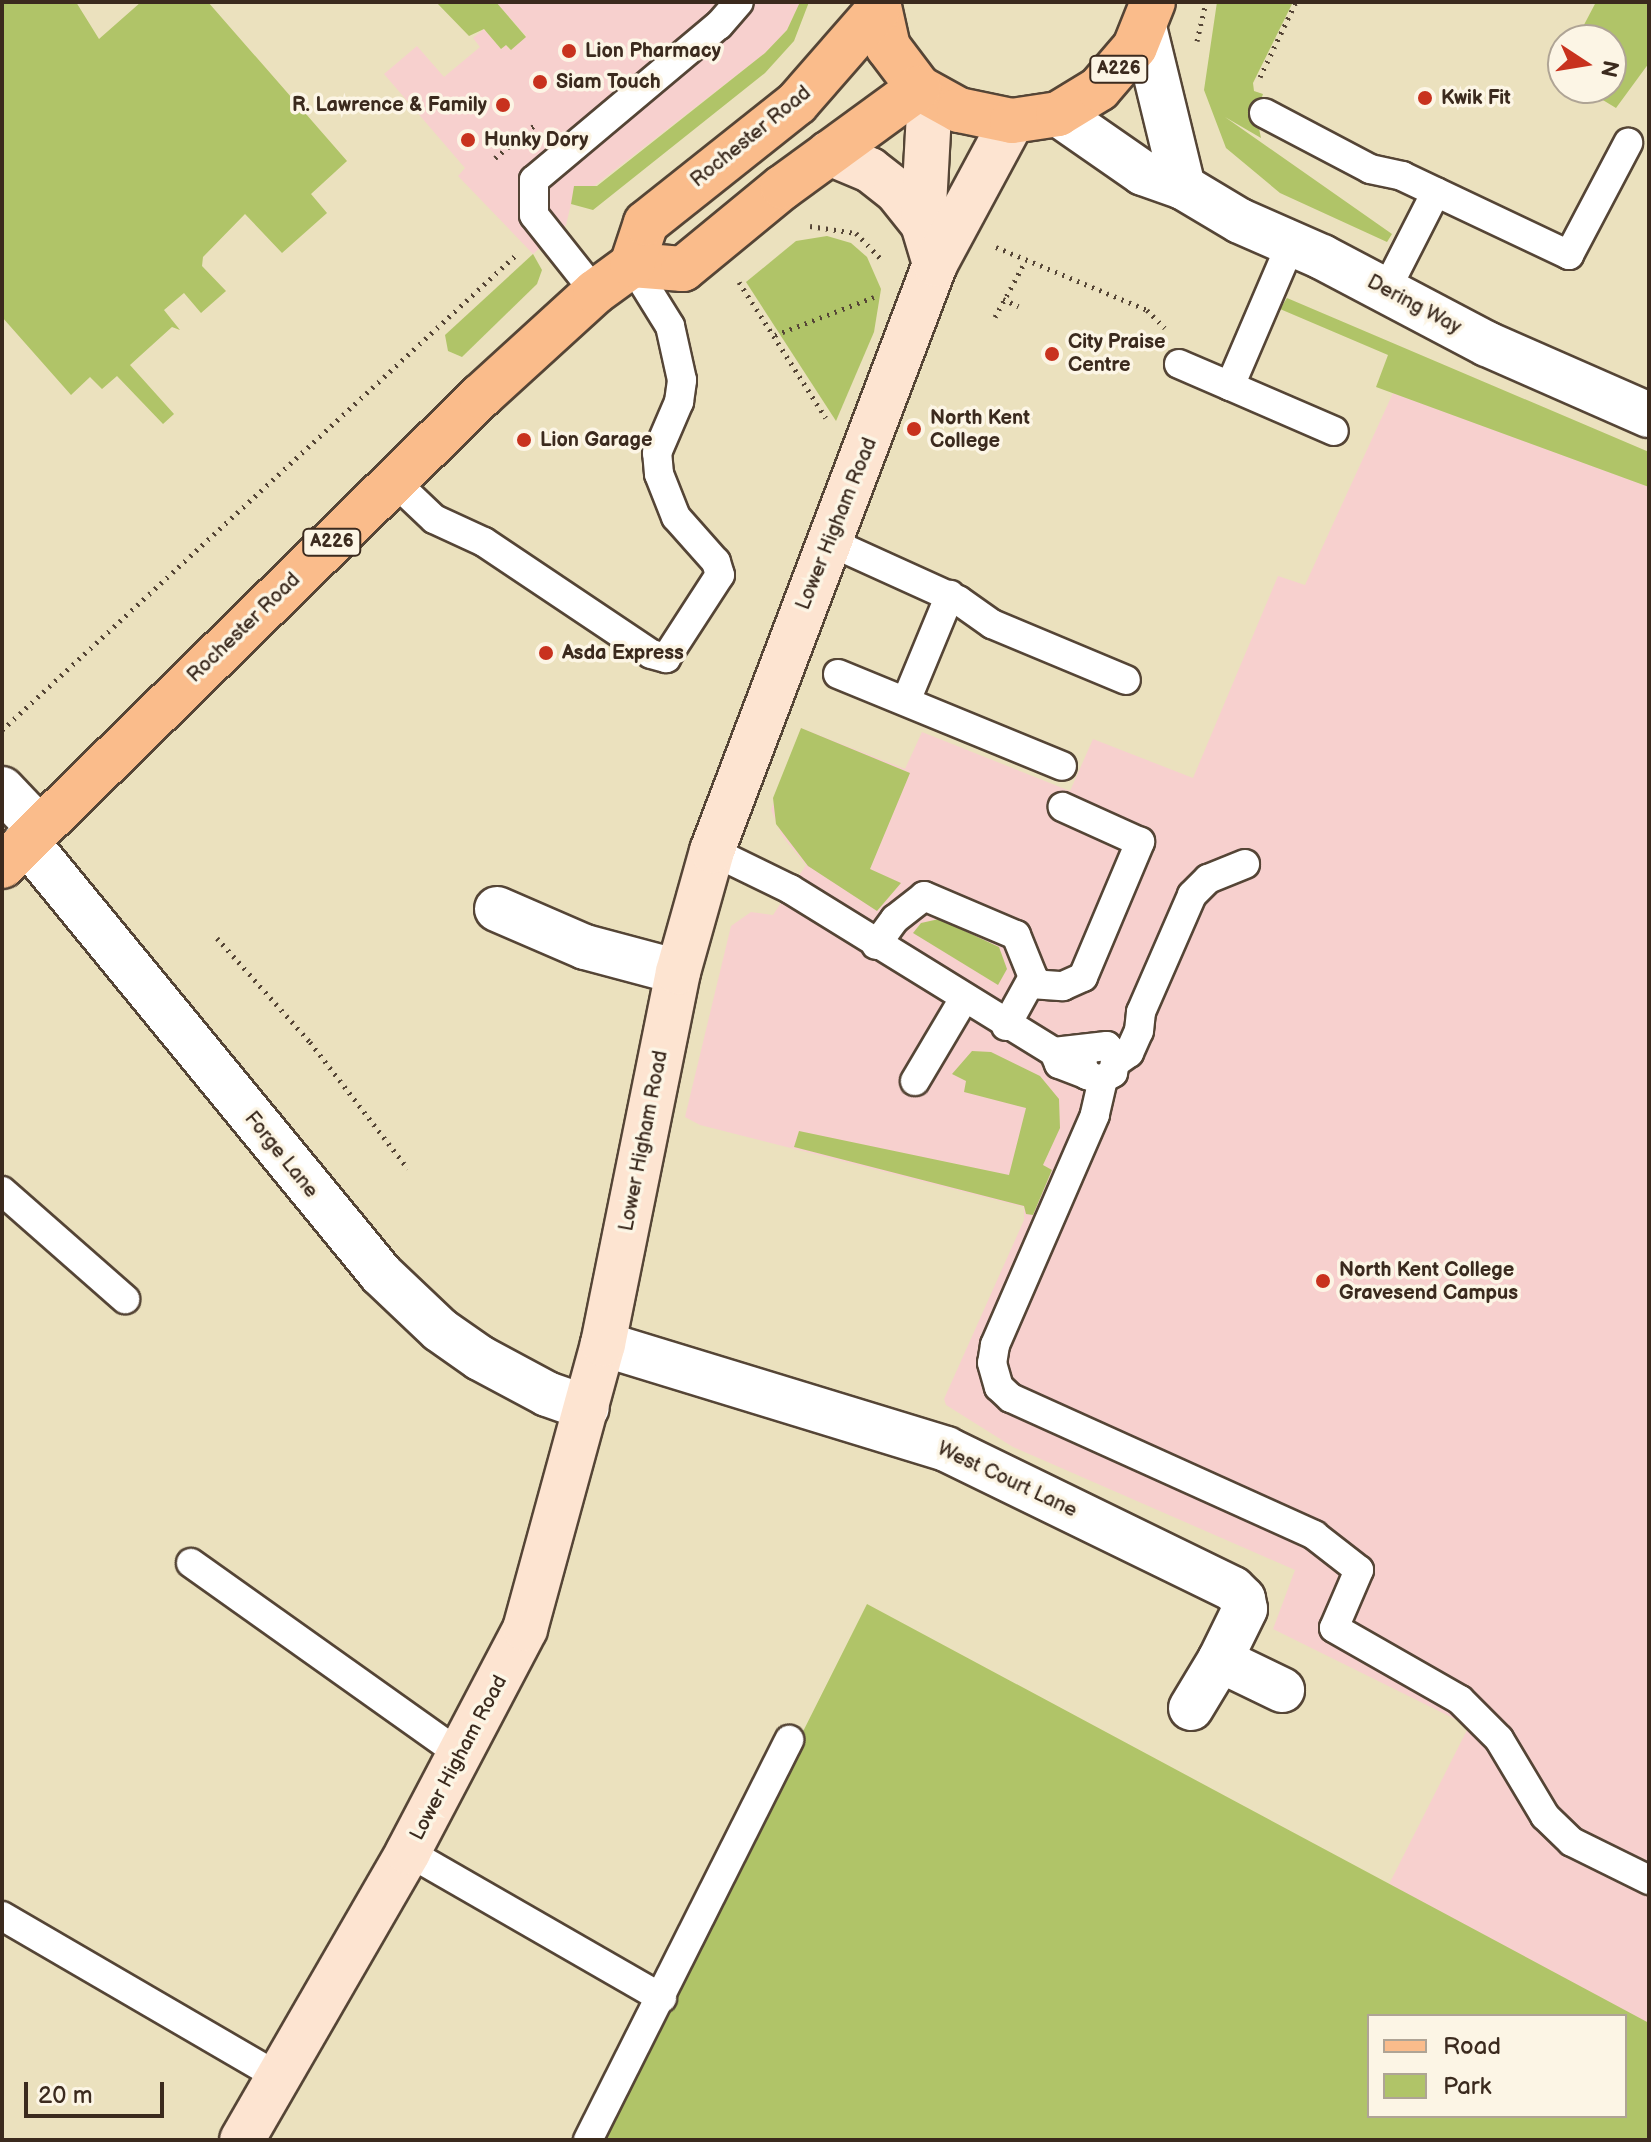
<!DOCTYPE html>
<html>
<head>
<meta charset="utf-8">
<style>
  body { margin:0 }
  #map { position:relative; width:1651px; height:2142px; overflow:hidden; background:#ebe1be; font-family:"Balsamiq Sans",sans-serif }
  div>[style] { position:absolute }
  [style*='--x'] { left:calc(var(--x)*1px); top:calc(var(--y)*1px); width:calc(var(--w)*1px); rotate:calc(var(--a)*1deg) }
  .built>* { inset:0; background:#f7d0ce }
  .green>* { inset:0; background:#b0c468 }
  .path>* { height:5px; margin-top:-2.5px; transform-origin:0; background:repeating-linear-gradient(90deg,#554536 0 2px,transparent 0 8px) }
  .roads { filter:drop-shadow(2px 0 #554536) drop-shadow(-2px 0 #554536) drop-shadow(0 2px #554536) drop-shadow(0 -2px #554536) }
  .lane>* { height:28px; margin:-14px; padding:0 14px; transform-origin:14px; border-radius:14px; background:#fff }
  .street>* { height:44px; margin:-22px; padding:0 22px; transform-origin:22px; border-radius:22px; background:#fff }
  .secondary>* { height:44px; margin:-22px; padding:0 22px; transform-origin:22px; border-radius:22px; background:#fde4d1 }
  .primary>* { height:44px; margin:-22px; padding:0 22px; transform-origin:22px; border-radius:22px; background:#fabc8b }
  .dots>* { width:22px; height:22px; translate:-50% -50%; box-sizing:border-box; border:4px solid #fcf5e5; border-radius:50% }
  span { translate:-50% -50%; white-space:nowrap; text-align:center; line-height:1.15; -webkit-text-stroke:7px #fcf5e5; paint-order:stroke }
  .shield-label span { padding:2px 6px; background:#fcf5e5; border:2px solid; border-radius:6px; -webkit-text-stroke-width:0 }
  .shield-label { font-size:18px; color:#3b2a1e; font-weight:700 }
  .poi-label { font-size:20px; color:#3b2a1e; font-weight:700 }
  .left { translate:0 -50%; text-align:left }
  .right { translate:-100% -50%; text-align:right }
  .street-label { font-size:20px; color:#3b2a1e }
  .frame { position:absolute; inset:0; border:4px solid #3b2a1e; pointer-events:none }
  .legend { position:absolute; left:1367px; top:2014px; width:260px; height:104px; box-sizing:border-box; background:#fcf5e5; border:2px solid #afa495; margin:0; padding:10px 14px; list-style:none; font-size:24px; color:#3b2a1e }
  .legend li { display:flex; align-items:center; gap:16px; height:40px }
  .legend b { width:40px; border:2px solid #afa495 }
  .north { position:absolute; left:1547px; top:24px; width:80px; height:80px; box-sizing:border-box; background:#fcf5e5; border:2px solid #afa495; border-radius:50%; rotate:102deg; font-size:22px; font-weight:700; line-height:32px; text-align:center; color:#3b2a1e }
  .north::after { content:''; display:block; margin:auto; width:28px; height:36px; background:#c8321e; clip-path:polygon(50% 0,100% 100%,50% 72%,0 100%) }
  .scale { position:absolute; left:24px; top:2082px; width:140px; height:36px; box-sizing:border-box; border:4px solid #3b2a1e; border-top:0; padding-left:10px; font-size:24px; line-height:28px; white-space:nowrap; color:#3b2a1e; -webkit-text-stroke:6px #fcf5e5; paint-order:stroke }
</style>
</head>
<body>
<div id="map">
  <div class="built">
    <div style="clip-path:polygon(496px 2px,800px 2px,787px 30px,765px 53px,571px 204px,566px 225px,533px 254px,458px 176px,465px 168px,384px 74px,417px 46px,444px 77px,480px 47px,473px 38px,484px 29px,501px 49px,506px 45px,510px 50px,526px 36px)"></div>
    <div style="clip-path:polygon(1393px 393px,1649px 487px,1649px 2048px,1625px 2016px,1373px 1916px,1469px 1726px,1273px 1629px,1295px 1570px,1013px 1447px,946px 1405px,944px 1399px,1024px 1220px,1024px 1207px,700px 1125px,685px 1117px,731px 926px,751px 912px,773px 915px,806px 865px,782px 836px,771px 810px,801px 728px,905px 769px,922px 732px,1070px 791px,1093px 739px,1193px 778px,1278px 576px,1305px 585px)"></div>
  </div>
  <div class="green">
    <div style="clip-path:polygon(2px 2px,76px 2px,99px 39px,141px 2px,208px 2px,347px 161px,311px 194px,327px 213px,282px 253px,245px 214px,203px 257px,202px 266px,226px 291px,201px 313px,184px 293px,164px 310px,180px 330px,172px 327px,130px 365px,174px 414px,163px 424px,117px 376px,102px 389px,90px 377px,71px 395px,2px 317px)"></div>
    <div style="clip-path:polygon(436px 2px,496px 2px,526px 37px,511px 50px,506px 45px,501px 49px,484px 29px,469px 36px)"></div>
    <div style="clip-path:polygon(800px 2px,809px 2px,794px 41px,765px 73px,593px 210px,571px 204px,574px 186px,597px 186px,765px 53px,787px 30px)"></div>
    <div style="clip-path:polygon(1217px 2px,1293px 2px,1253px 83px,1254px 91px,1263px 94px,1256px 114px,1261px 138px,1225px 117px,1392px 234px,1387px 242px,1280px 193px,1226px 148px,1204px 90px)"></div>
    <div style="clip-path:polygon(1596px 2px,1649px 2px,1649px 63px,1616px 108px,1583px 88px,1611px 88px,1611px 40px,1576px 40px)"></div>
    <div style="clip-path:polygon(827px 236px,851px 243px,867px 257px,881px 289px,874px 332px,836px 421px,746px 282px,796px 241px)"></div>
    <div style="clip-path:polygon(533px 254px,542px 270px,537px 284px,462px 357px,448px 351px,445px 335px)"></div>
    <div style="clip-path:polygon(1287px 298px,1649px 452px,1649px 487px,1376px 387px,1388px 355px,1280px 309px)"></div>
    <div style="clip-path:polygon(801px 728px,910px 773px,870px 869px,901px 883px,877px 911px,808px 866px,776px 824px,773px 798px)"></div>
    <div style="clip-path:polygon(939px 919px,999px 947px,1007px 969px,998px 985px,913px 933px,921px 923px)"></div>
    <div style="clip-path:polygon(972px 1051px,991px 1052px,1040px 1076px,1059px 1099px,1060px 1128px,1043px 1165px,1052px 1170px,1033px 1215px,1026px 1214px,1024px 1206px,794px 1147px,799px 1131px,1009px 1175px,1026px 1108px,964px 1092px,966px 1081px,952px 1074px)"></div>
    <div style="clip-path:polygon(evenodd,867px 1604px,1649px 2023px,1649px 2140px,598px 2140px,867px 1604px,1369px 2016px,1625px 2016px,1625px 2116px,1369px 2116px,1369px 2016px)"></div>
  </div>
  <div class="path">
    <div style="--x:1197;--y:41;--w:40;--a:-77"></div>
    <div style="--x:1260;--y:77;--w:83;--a:-64.4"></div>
    <div style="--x:495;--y:158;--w:53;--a:-39.7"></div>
    <div style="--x:810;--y:226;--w:47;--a:8.7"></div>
    <div style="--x:856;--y:233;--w:39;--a:46"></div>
    <div style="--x:996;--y:247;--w:164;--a:22.6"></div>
    <div style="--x:1147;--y:310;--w:25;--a:45"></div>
    <div style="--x:739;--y:282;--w:161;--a:57.4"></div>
    <div style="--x:1003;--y:299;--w:17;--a:25"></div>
    <div style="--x:995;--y:317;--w:63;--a:-61.4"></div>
    <div style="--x:775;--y:335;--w:106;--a:-21"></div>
    <div style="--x:2;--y:730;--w:703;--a:-42.75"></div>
    <div style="--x:217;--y:938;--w:140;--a:48.2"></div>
    <div style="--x:310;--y:1042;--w:160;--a:52.3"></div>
  </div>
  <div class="roads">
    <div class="lane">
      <div style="--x:1264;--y:113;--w:120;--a:27.8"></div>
      <div style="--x:1370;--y:169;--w:33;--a:12"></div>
      <div style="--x:1402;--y:176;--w:185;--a:25.3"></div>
      <div style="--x:1569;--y:255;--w:127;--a:-62.2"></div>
      <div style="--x:1386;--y:290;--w:110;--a:-63"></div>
      <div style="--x:595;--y:292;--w:98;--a:-128.4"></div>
      <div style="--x:534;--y:215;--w:35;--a:-90"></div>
      <div style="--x:534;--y:180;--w:241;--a:-40"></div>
      <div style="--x:719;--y:25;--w:30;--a:-49"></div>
      <div style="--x:1179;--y:364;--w:56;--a:23.3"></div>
      <div style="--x:1230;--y:386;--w:155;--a:-66.8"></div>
      <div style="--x:1230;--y:386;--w:113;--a:23.4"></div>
      <div style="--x:394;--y:481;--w:55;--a:43.5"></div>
      <div style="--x:434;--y:519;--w:55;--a:24.7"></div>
      <div style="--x:484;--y:542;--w:201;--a:33.8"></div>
      <div style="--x:651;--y:654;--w:16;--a:15"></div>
      <div style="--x:666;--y:658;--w:99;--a:-57"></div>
      <div style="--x:720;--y:575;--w:14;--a:-107"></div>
      <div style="--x:716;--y:562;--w:60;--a:-131.6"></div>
      <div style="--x:676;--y:517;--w:46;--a:-111.6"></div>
      <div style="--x:659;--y:474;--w:21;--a:-95"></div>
      <div style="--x:657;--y:453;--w:56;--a:-66.7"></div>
      <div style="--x:679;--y:402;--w:22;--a:-82"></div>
      <div style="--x:682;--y:380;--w:55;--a:-102.5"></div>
      <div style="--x:670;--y:326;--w:72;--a:-121.9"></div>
      <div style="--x:830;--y:542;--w:141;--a:24.4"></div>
      <div style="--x:958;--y:600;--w:42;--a:35.2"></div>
      <div style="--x:992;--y:624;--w:145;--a:22.7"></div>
      <div style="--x:838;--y:674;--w:242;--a:22.3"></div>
      <div style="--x:906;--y:701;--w:115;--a:-67.5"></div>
      <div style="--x:712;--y:851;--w:87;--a:26"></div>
      <div style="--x:790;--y:889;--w:310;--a:31.7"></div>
      <div style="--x:1054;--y:1052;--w:13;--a:67"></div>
      <div style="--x:1059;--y:1064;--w:30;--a:21"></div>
      <div style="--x:876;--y:945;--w:32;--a:-54"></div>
      <div style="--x:895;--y:919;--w:37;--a:-38"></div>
      <div style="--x:924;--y:896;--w:100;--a:23"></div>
      <div style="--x:1016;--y:935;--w:45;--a:68"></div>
      <div style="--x:1033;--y:977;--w:56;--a:118.9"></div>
      <div style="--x:1031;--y:984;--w:32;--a:4"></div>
      <div style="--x:1063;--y:986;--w:22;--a:-24"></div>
      <div style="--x:1083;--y:977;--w:147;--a:-67.1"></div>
      <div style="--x:1140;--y:842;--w:85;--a:-155.6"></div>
      <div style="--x:1054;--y:1052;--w:53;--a:-6.5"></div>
      <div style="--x:1107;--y:1046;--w:13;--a:48"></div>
      <div style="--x:1116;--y:1056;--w:17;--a:100"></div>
      <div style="--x:1113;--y:1073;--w:15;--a:152"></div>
      <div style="--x:1100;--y:1080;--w:14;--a:-159"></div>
      <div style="--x:1087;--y:1075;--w:14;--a:-115"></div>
      <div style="--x:1081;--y:1062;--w:14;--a:-65"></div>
      <div style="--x:1116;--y:1062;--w:16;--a:-35"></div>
      <div style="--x:1129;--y:1053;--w:24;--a:-66"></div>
      <div style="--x:1139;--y:1031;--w:19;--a:-84"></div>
      <div style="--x:1141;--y:1012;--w:128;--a:-66.4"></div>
      <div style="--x:1192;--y:895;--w:23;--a:-45"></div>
      <div style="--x:1208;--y:879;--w:40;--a:-22"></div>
      <div style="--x:1103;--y:1079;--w:37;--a:103"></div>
      <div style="--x:1095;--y:1115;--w:251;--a:113.5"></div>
      <div style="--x:995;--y:1345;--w:18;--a:99"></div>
      <div style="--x:992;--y:1363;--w:25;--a:74"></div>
      <div style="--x:999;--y:1387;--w:16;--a:43"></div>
      <div style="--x:1011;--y:1398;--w:333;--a:24.3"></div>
      <div style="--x:1314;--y:1535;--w:57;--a:37.9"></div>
      <div style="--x:1359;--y:1570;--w:63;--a:113.3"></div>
      <div style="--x:1334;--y:1628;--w:145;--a:29.7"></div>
      <div style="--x:1460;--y:1700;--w:55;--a:45"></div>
      <div style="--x:1499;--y:1739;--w:90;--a:59.1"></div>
      <div style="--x:1545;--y:1816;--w:37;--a:44"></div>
      <div style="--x:1572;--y:1842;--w:86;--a:26.3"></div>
      <div style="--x:915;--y:1081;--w:94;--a:-59.3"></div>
      <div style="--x:2;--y:1191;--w:164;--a:41.3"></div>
      <div style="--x:191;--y:1563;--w:331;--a:35.4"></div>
      <div style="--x:408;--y:1852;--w:293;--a:29.9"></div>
      <div style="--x:2;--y:1916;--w:320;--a:30.2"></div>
      <div style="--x:588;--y:2140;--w:448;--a:-63.3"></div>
    </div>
    <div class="street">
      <div style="--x:1145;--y:31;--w:161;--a:76.3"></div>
      <div style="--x:1058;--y:114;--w:103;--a:34.8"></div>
      <div style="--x:1143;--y:173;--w:42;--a:19.3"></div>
      <div style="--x:1183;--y:187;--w:66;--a:30.8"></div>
      <div style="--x:1240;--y:221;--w:90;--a:23.7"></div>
      <div style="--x:1322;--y:257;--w:187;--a:27.8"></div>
      <div style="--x:1487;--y:344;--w:177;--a:23.7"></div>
      <div style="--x:2;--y:789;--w:54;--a:46.5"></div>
      <div style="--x:26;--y:841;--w:560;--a:50.65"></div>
      <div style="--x:381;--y:1274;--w:81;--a:43.5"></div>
      <div style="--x:440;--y:1330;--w:49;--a:35"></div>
      <div style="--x:480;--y:1358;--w:76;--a:28.2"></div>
      <div style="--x:547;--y:1394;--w:42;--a:19.3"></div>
      <div style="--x:497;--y:909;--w:96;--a:23.4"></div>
      <div style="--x:585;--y:947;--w:96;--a:15"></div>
      <div style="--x:603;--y:1344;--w:359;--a:17"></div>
      <div style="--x:946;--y:1449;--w:319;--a:26"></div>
      <div style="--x:1233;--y:1589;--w:14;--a:45"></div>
      <div style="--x:1243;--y:1599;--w:10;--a:79"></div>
      <div style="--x:1245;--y:1609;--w:57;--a:116.1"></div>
      <div style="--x:1220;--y:1660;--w:69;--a:25.8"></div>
      <div style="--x:1191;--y:1708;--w:56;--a:-58.9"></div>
    </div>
    <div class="secondary">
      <div style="--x:829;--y:153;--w:44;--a:22.5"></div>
      <div style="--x:870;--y:170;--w:33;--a:38"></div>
      <div style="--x:896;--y:190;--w:43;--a:51.5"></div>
      <div style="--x:923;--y:224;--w:42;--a:73.3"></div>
      <div style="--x:923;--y:224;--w:128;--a:-86.9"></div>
      <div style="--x:242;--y:2140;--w:332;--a:-60"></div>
      <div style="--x:408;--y:1852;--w:252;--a:-62.3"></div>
      <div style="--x:525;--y:1629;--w:295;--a:-74.7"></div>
      <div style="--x:603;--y:1344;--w:379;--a:-78.6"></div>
      <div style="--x:678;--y:972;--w:126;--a:-74.3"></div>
      <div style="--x:712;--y:851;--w:628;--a:-69.2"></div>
      <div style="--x:935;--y:264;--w:162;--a:-61.7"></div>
    </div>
    <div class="primary">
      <div style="--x:878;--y:2;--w:46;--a:77.5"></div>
      <div style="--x:888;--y:47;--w:51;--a:52.9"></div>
      <div style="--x:919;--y:88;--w:46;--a:28.8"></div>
      <div style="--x:959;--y:110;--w:54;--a:11.7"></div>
      <div style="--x:1012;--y:121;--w:47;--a:-8.7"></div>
      <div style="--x:1058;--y:114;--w:48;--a:-31.4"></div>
      <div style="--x:1099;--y:89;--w:55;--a:-49.4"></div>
      <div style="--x:1135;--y:47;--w:48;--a:-68.2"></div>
      <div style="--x:632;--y:265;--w:51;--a:4.5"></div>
      <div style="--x:683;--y:269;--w:129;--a:-39.4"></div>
      <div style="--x:783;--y:187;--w:168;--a:-36.1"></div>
      <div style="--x:2;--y:866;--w:671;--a:-44.46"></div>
      <div style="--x:481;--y:396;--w:154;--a:-42.4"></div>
      <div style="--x:595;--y:292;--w:46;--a:-36.1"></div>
      <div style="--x:632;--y:265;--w:44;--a:-71.6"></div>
      <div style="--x:646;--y:223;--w:193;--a:-38.5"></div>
      <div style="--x:797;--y:103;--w:123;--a:-48.9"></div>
    </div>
  </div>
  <div class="dots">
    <div style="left:569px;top:51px;background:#c8321e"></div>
    <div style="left:540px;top:82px;background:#c8321e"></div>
    <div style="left:1425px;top:98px;background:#c8321e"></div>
    <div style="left:503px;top:105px;background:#c8321e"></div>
    <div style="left:468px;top:140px;background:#c8321e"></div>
    <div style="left:1052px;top:354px;background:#c8321e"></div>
    <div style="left:914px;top:429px;background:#c8321e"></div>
    <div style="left:524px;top:440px;background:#c8321e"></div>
    <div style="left:546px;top:653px;background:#c8321e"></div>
    <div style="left:1323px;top:1281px;background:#c8321e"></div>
  </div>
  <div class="shield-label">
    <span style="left:1119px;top:69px">A226</span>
    <span style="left:332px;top:542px">A226</span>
  </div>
  <div class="poi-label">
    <span class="left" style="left:585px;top:51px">Lion Pharmacy</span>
    <span class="left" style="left:556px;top:82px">Siam Touch</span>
    <span class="left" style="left:1441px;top:98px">Kwik Fit</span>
    <span class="right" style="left:487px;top:105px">R. Lawrence &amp; Family</span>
    <span class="left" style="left:484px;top:140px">Hunky Dory</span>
    <span class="left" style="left:1068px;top:354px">City Praise<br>Centre</span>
    <span class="left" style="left:930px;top:430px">North Kent<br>College</span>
    <span class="left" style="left:540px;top:440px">Lion Garage</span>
    <span class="left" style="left:562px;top:653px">Asda Express</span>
    <span class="left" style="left:1339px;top:1282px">North Kent College<br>Gravesend Campus</span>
  </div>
  <div class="street-label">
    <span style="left:751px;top:137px;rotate:-39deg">Rochester Road</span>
    <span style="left:1414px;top:305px;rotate:28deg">Dering Way</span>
    <span style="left:837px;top:524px;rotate:-68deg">Lower Higham Road</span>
    <span style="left:244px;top:628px;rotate:-44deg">Rochester Road</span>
    <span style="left:644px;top:1141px;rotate:-79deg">Lower Higham Road</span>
    <span style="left:281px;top:1155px;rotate:51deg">Forge Lane</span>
    <span style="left:1007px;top:1480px;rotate:25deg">West Court Lane</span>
    <span style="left:459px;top:1758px;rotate:-62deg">Lower Higham Road</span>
  </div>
  <div class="frame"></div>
  <ul class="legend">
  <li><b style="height:10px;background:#fabc8b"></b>Road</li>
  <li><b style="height:22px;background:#b0c468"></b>Park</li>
  </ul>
  <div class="north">N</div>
  <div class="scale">20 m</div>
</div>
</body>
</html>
